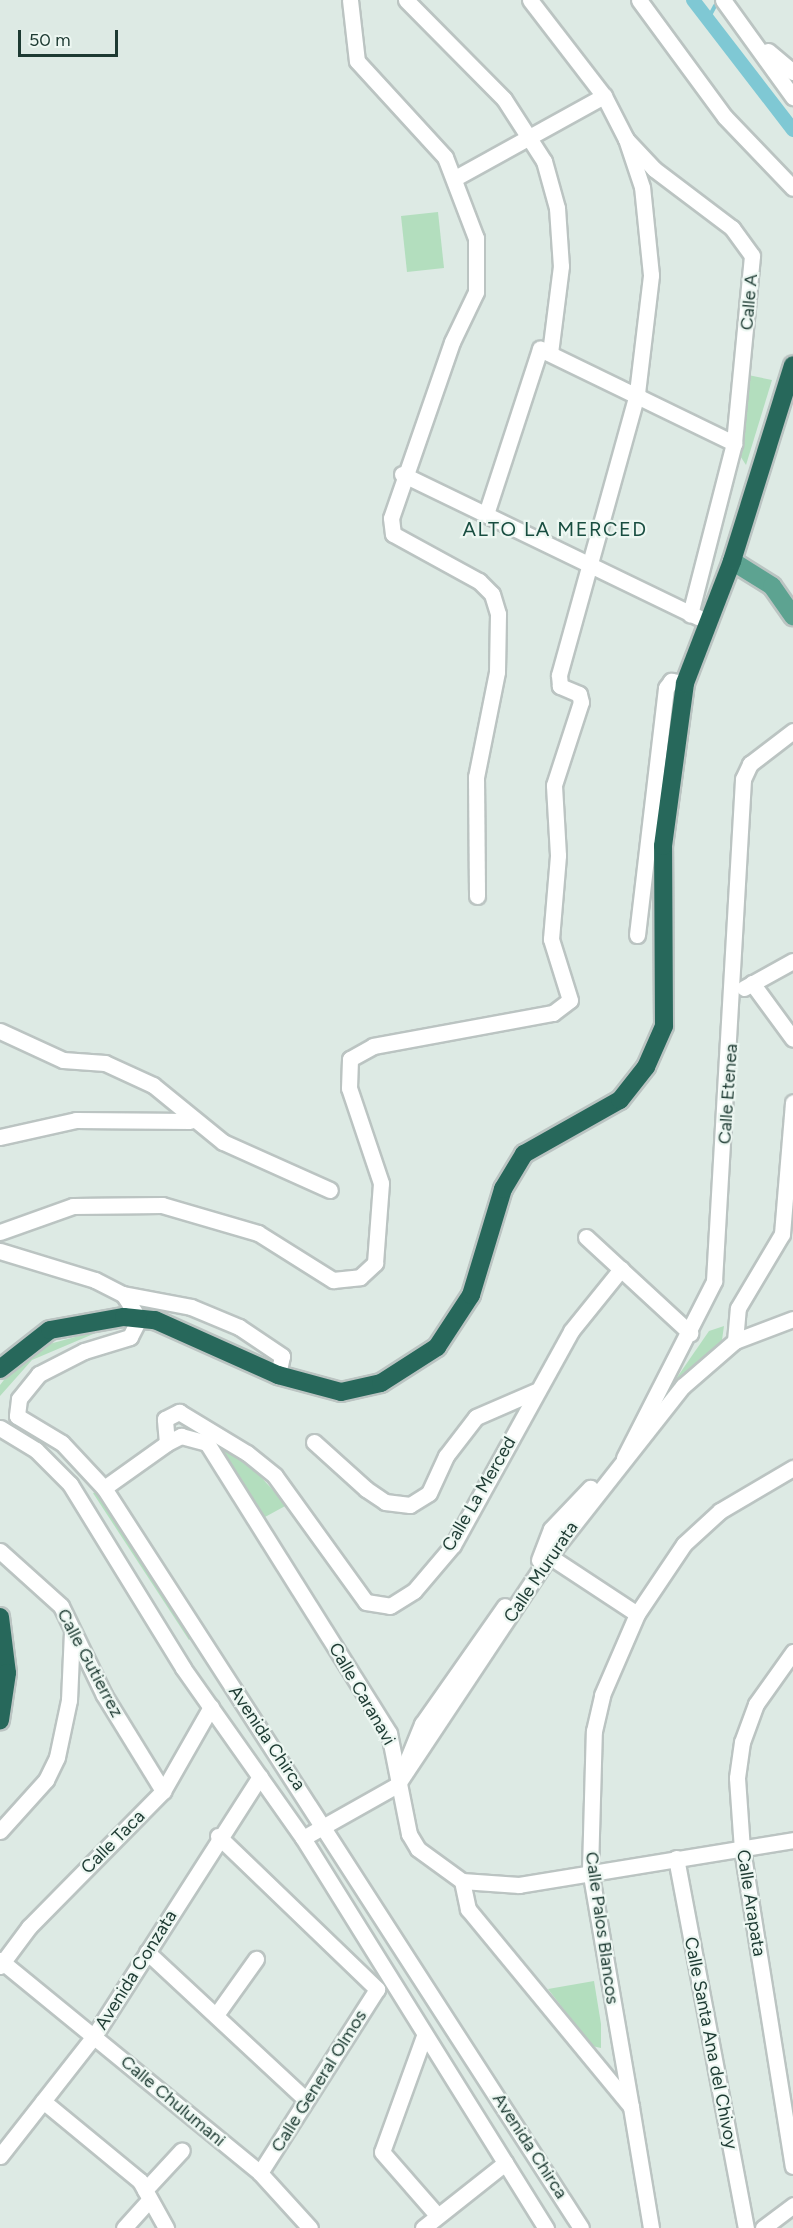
<!DOCTYPE html>
<html>
<head>
<meta charset="utf-8">
<style>
  body { margin:0 }
  #map { position:relative; width:793px; height:2228px; overflow:hidden; background:#ddeae4; font-family:Figtree,sans-serif }
  div>[style] { position:absolute }
  [style*='--x'] { left:calc(var(--x)*1px); top:calc(var(--y)*1px); width:calc(var(--w)*1px); rotate:calc(var(--a)*1deg) }
  .green>* { inset:0; background:#b3debe }
  .stream>* { height:4px; margin:-2px; padding:0 2px; transform-origin:2px; border-radius:2px; background:#7fc8d4 }
  .canal>* { height:14px; margin:-7px; padding:0 7px; transform-origin:7px; border-radius:7px; background:#7fc8d4 }
  .roads { filter:drop-shadow(2px 0 #bbc4c2) drop-shadow(-2px 0 #bbc4c2) drop-shadow(0 2px #bbc4c2) drop-shadow(0 -2px #bbc4c2) }
  .minor>* { height:15px; margin:-7.5px; padding:0 7.5px; transform-origin:7.5px; border-radius:7.5px; background:#fff }
  .major>* { height:18px; margin:-9px; padding:0 9px; transform-origin:9px; border-radius:9px; background:#5da391 }
  .highway>* { height:18px; margin:-9px; padding:0 9px; transform-origin:9px; border-radius:9px; background:#27685b }
  span { translate:-50% -50%; white-space:nowrap; text-align:center; line-height:1.15; -webkit-text-stroke:4.5px #edf7f2; paint-order:stroke }
  .street-label { font-size:18px; color:#1d3a32 }
  .neighbourhood-label { font-size:20px; color:#184d40; letter-spacing:1.5px }
  .scale { position:absolute; left:18px; top:30px; width:100px; height:27px; box-sizing:border-box; border:3px solid #1d3a32; border-top:0; padding-left:8px; font-size:18px; line-height:21px; white-space:nowrap; color:#1d3a32; -webkit-text-stroke:4px #edf7f2; paint-order:stroke }
</style>
</head>
<body>
<div id="map">
  <div class="green">
    <div style="clip-path:polygon(438px 212px,444px 268px,407px 272px,401px 216px)"></div>
    <div style="clip-path:polygon(748px 375px,772px 380px,746px 465px,737px 451px)"></div>
    <div style="clip-path:polygon(724px 1326px,722px 1340px,658px 1405px,709px 1331px)"></div>
    <div style="clip-path:polygon(105px 1329px,32px 1360px,0 1396px,0 1385px,11px 1371px,38px 1347px)"></div>
    <div style="clip-path:polygon(198px 1428px,243px 1458px,287px 1505px,265px 1517px)"></div>
    <div style="clip-path:polygon(98px 1491px,191px 1638px,189px 1640px,93px 1493px)"></div>
    <div style="clip-path:polygon(594px 1981px,601px 2024px,601px 2048px,592px 2046px,548px 1989px)"></div>
  </div>
  <div class="stream">
    <div style="--x:708;--y:19;--w:15;--a:-62"></div>
  </div>
  <div class="canal">
    <div style="--x:693;--y:0;--w:164;--a:52.4"></div>
  </div>
  <div class="roads">
    <div class="minor">
      <div style="--x:350;--y:0;--w:61;--a:83.5"></div>
      <div style="--x:357;--y:61;--w:130;--a:47.5"></div>
      <div style="--x:445;--y:157;--w:87;--a:69.1"></div>
      <div style="--x:476;--y:238;--w:54;--a:90"></div>
      <div style="--x:476;--y:292;--w:55;--a:115.6"></div>
      <div style="--x:452;--y:342;--w:186;--a:109.1"></div>
      <div style="--x:391;--y:518;--w:16;--a:83"></div>
      <div style="--x:393;--y:534;--w:98;--a:28.7"></div>
      <div style="--x:479;--y:581;--w:18;--a:45"></div>
      <div style="--x:492;--y:594;--w:21;--a:73"></div>
      <div style="--x:498;--y:614;--w:58;--a:91"></div>
      <div style="--x:497;--y:672;--w:107;--a:101.3"></div>
      <div style="--x:476;--y:777;--w:119;--a:89.5"></div>
      <div style="--x:406;--y:0;--w:139;--a:45.3"></div>
      <div style="--x:504;--y:99;--w:74;--a:57.2"></div>
      <div style="--x:544;--y:161;--w:49;--a:74.5"></div>
      <div style="--x:557;--y:208;--w:58;--a:86.1"></div>
      <div style="--x:561;--y:266;--w:88;--a:97.2"></div>
      <div style="--x:530;--y:0;--w:121;--a:52.4"></div>
      <div style="--x:604;--y:96;--w:48;--a:62.9"></div>
      <div style="--x:626;--y:139;--w:41;--a:47"></div>
      <div style="--x:654;--y:169;--w:98;--a:37.1"></div>
      <div style="--x:732;--y:228;--w:34;--a:54"></div>
      <div style="--x:752;--y:256;--w:188;--a:95.5"></div>
      <div style="--x:734;--y:443;--w:177;--a:104.4"></div>
      <div style="--x:639;--y:0;--w:145;--a:53.7"></div>
      <div style="--x:725;--y:117;--w:98;--a:46.2"></div>
      <div style="--x:723;--y:0;--w:120;--a:54.2"></div>
      <div style="--x:768;--y:51;--w:33;--a:40"></div>
      <div style="--x:457;--y:177;--w:168;--a:-28.9"></div>
      <div style="--x:402;--y:474;--w:329;--a:25.8"></div>
      <div style="--x:486;--y:514;--w:174;--a:-71.9"></div>
      <div style="--x:540;--y:349;--w:216;--a:25.9"></div>
      <div style="--x:637;--y:935;--w:249;--a:-83.3"></div>
      <div style="--x:666;--y:688;--w:9;--a:-54"></div>
      <div style="--x:671;--y:681;--w:14;--a:8"></div>
      <div style="--x:752;--y:983;--w:69;--a:53.8"></div>
      <div style="--x:744;--y:988;--w:56;--a:-28.9"></div>
      <div style="--x:0;--y:1031;--w:69;--a:24.7"></div>
      <div style="--x:63;--y:1060;--w:42;--a:4.1"></div>
      <div style="--x:105;--y:1063;--w:53;--a:24.6"></div>
      <div style="--x:153;--y:1085;--w:90;--a:39.2"></div>
      <div style="--x:223;--y:1142;--w:117;--a:24.2"></div>
      <div style="--x:0;--y:1137;--w:78;--a:-12.6"></div>
      <div style="--x:76;--y:1120;--w:114;--a:0.5"></div>
      <div style="--x:0;--y:1232;--w:77;--a:-19.6"></div>
      <div style="--x:73;--y:1206;--w:89;--a:-0.6"></div>
      <div style="--x:162;--y:1205;--w:100;--a:16.3"></div>
      <div style="--x:258;--y:1233;--w:89;--a:32.1"></div>
      <div style="--x:333;--y:1280;--w:27;--a:-6"></div>
      <div style="--x:360;--y:1277;--w:21;--a:-43"></div>
      <div style="--x:375;--y:1263;--w:80;--a:-85.7"></div>
      <div style="--x:381;--y:1183;--w:100;--a:-108.6"></div>
      <div style="--x:349;--y:1088;--w:29;--a:-88"></div>
      <div style="--x:350;--y:1059;--w:26;--a:-29"></div>
      <div style="--x:373;--y:1046;--w:183;--a:-10.4"></div>
      <div style="--x:553;--y:1013;--w:21;--a:-37"></div>
      <div style="--x:570;--y:1000;--w:64;--a:-107.3"></div>
      <div style="--x:551;--y:939;--w:84;--a:-85.2"></div>
      <div style="--x:558;--y:855;--w:70;--a:-93.3"></div>
      <div style="--x:554;--y:785;--w:87;--a:-72"></div>
      <div style="--x:581;--y:702;--w:8;--a:-104"></div>
      <div style="--x:579;--y:694;--w:21;--a:-157"></div>
      <div style="--x:560;--y:686;--w:11;--a:-95"></div>
      <div style="--x:559;--y:675;--w:293;--a:-74.5"></div>
      <div style="--x:637;--y:393;--w:119;--a:-83.2"></div>
      <div style="--x:651;--y:275;--w:88;--a:-95.8"></div>
      <div style="--x:642;--y:187;--w:51;--a:-108.4"></div>
      <div style="--x:586;--y:1237;--w:142;--a:42.7"></div>
      <div style="--x:0;--y:1251;--w:99;--a:17"></div>
      <div style="--x:95;--y:1280;--w:31;--a:27"></div>
      <div style="--x:123;--y:1294;--w:30;--a:57"></div>
      <div style="--x:139;--y:1319;--w:20;--a:117"></div>
      <div style="--x:130;--y:1337;--w:48;--a:163.1"></div>
      <div style="--x:84;--y:1351;--w:51;--a:152.9"></div>
      <div style="--x:39;--y:1374;--w:32;--a:129"></div>
      <div style="--x:19;--y:1399;--w:17;--a:97"></div>
      <div style="--x:17;--y:1416;--w:52;--a:31"></div>
      <div style="--x:62;--y:1443;--w:62;--a:47"></div>
      <div style="--x:104;--y:1488;--w:880;--a:57.19"></div>
      <div style="--x:123;--y:1294;--w:69;--a:10.8"></div>
      <div style="--x:191;--y:1307;--w:52;--a:22.6"></div>
      <div style="--x:239;--y:1327;--w:52;--a:34"></div>
      <div style="--x:282;--y:1356;--w:19;--a:102"></div>
      <div style="--x:735;--y:1341;--w:33;--a:-85"></div>
      <div style="--x:738;--y:1308;--w:86;--a:-59.3"></div>
      <div style="--x:782;--y:1234;--w:132;--a:-85.2"></div>
      <div style="--x:0;--y:1428;--w:42;--a:31.4"></div>
      <div style="--x:36;--y:1450;--w:48;--a:45"></div>
      <div style="--x:70;--y:1484;--w:216;--a:58.4"></div>
      <div style="--x:183;--y:1668;--w:208;--a:54.8"></div>
      <div style="--x:303;--y:1838;--w:460;--a:58.1"></div>
      <div style="--x:314;--y:1442;--w:70;--a:42.1"></div>
      <div style="--x:366;--y:1489;--w:23;--a:34"></div>
      <div style="--x:385;--y:1502;--w:25;--a:7"></div>
      <div style="--x:410;--y:1505;--w:22;--a:-32"></div>
      <div style="--x:429;--y:1493;--w:41;--a:-65.3"></div>
      <div style="--x:446;--y:1456;--w:49;--a:-52.4"></div>
      <div style="--x:476;--y:1417;--w:65;--a:-23.4"></div>
      <div style="--x:167;--y:1443;--w:24;--a:-95"></div>
      <div style="--x:165;--y:1419;--w:16;--a:-27"></div>
      <div style="--x:179;--y:1412;--w:79;--a:31.1"></div>
      <div style="--x:247;--y:1453;--w:36;--a:39"></div>
      <div style="--x:275;--y:1476;--w:155;--a:54.2"></div>
      <div style="--x:366;--y:1602;--w:24;--a:9"></div>
      <div style="--x:390;--y:1606;--w:28;--a:-32"></div>
      <div style="--x:414;--y:1591;--w:60;--a:-49.7"></div>
      <div style="--x:453;--y:1545;--w:244;--a:-61.1"></div>
      <div style="--x:571;--y:1331;--w:80;--a:-51.1"></div>
      <div style="--x:624;--y:1458;--w:199;--a:-63"></div>
      <div style="--x:714;--y:1281;--w:503;--a:-86.69"></div>
      <div style="--x:743;--y:779;--w:17;--a:-65"></div>
      <div style="--x:750;--y:764;--w:54;--a:-37.5"></div>
      <div style="--x:104;--y:1488;--w:77;--a:-35.5"></div>
      <div style="--x:167;--y:1443;--w:16;--a:-27"></div>
      <div style="--x:181;--y:1436;--w:27;--a:15"></div>
      <div style="--x:207;--y:1443;--w:342;--a:57.9"></div>
      <div style="--x:389;--y:1733;--w:103;--a:78.8"></div>
      <div style="--x:409;--y:1834;--w:17;--a:59"></div>
      <div style="--x:418;--y:1849;--w:54;--a:36"></div>
      <div style="--x:462;--y:1881;--w:57;--a:4"></div>
      <div style="--x:519;--y:1885;--w:278;--a:-9.3"></div>
      <div style="--x:0;--y:1551;--w:82;--a:42"></div>
      <div style="--x:61;--y:1606;--w:99;--a:64.2"></div>
      <div style="--x:104;--y:1695;--w:113;--a:58.4"></div>
      <div style="--x:549;--y:1556;--w:105;--a:33.4"></div>
      <div style="--x:539;--y:1560;--w:33;--a:-69"></div>
      <div style="--x:551;--y:1529;--w:57;--a:-46.4"></div>
      <div style="--x:793;--y:1652;--w:64;--a:125.4"></div>
      <div style="--x:756;--y:1704;--w:40;--a:110.2"></div>
      <div style="--x:742;--y:1742;--w:36;--a:98"></div>
      <div style="--x:737;--y:1778;--w:71;--a:86"></div>
      <div style="--x:742;--y:1849;--w:321;--a:80.9"></div>
      <div style="--x:404;--y:1768;--w:48;--a:-67.8"></div>
      <div style="--x:422;--y:1724;--w:144;--a:-54.9"></div>
      <div style="--x:0;--y:1831;--w:69;--a:-48"></div>
      <div style="--x:46;--y:1780;--w:25;--a:-64"></div>
      <div style="--x:57;--y:1757;--w:58;--a:-78.1"></div>
      <div style="--x:69;--y:1700;--w:68;--a:-87.5"></div>
      <div style="--x:218;--y:1836;--w:221;--a:43.9"></div>
      <div style="--x:377;--y:1989;--w:218;--a:122.5"></div>
      <div style="--x:303;--y:1838;--w:108;--a:-29.4"></div>
      <div style="--x:397;--y:1785;--w:275;--a:-56.4"></div>
      <div style="--x:549;--y:1556;--w:216;--a:-51.8"></div>
      <div style="--x:683;--y:1386;--w:69;--a:-40.9"></div>
      <div style="--x:735;--y:1341;--w:62;--a:-20.8"></div>
      <div style="--x:676;--y:1858;--w:377;--a:79.3"></div>
      <div style="--x:462;--y:1881;--w:29;--a:78"></div>
      <div style="--x:468;--y:1909;--w:256;--a:50.5"></div>
      <div style="--x:631;--y:2107;--w:123;--a:80.6"></div>
      <div style="--x:147;--y:1952;--w:217;--a:42.9"></div>
      <div style="--x:0;--y:1960;--w:336;--a:39.3"></div>
      <div style="--x:260;--y:2173;--w:74;--a:47.7"></div>
      <div style="--x:0;--y:1966;--w:49;--a:-53.4"></div>
      <div style="--x:29;--y:1927;--w:191;--a:-45.4"></div>
      <div style="--x:163;--y:1791;--w:97;--a:-60.3"></div>
      <div style="--x:216;--y:2015;--w:69;--a:-54.5"></div>
      <div style="--x:424;--y:2036;--w:123;--a:109.9"></div>
      <div style="--x:382;--y:2152;--w:84;--a:48.9"></div>
      <div style="--x:43;--y:2101;--w:126;--a:39.5"></div>
      <div style="--x:140;--y:2181;--w:54;--a:61"></div>
      <div style="--x:631;--y:2107;--w:241;--a:-99.8"></div>
      <div style="--x:590;--y:1870;--w:139;--a:-88.4"></div>
      <div style="--x:594;--y:1731;--w:37;--a:-77"></div>
      <div style="--x:602;--y:1695;--w:88;--a:-66.6"></div>
      <div style="--x:637;--y:1614;--w:84;--a:-56.1"></div>
      <div style="--x:684;--y:1544;--w:49;--a:-42.5"></div>
      <div style="--x:720;--y:1511;--w:85;--a:-30.5"></div>
      <div style="--x:0;--y:2156;--w:152;--a:-51.9"></div>
      <div style="--x:94;--y:2036;--w:308;--a:-57.4"></div>
      <div style="--x:145;--y:2190;--w:54;--a:-47.2"></div>
      <div style="--x:124;--y:2228;--w:38;--a:-48"></div>
      <div style="--x:423;--y:2228;--w:105;--a:-38.4"></div>
      <div style="--x:763;--y:2228;--w:38;--a:-37"></div>
    </div>
    <div class="major">
      <div style="--x:732;--y:561;--w:47;--a:32"></div>
      <div style="--x:772;--y:586;--w:37;--a:55"></div>
    </div>
    <div class="highway">
      <div style="--x:0;--y:1369;--w:63;--a:-38"></div>
      <div style="--x:50;--y:1330;--w:75;--a:-10"></div>
      <div style="--x:124;--y:1317;--w:31;--a:6"></div>
      <div style="--x:155;--y:1320;--w:135;--a:24.1"></div>
      <div style="--x:278;--y:1375;--w:65;--a:15.1"></div>
      <div style="--x:341;--y:1392;--w:41;--a:-12.7"></div>
      <div style="--x:381;--y:1383;--w:67;--a:-32.7"></div>
      <div style="--x:437;--y:1347;--w:62;--a:-56.8"></div>
      <div style="--x:471;--y:1295;--w:111;--a:-73.2"></div>
      <div style="--x:503;--y:1189;--w:41;--a:-59"></div>
      <div style="--x:524;--y:1154;--w:110;--a:-29.4"></div>
      <div style="--x:620;--y:1100;--w:42;--a:-51.8"></div>
      <div style="--x:646;--y:1067;--w:45;--a:-66.3"></div>
      <div style="--x:664;--y:1026;--w:180;--a:-90.3"></div>
      <div style="--x:663;--y:846;--w:164;--a:-82.3"></div>
      <div style="--x:685;--y:683;--w:131;--a:-68.9"></div>
      <div style="--x:732;--y:561;--w:205;--a:-72.7"></div>
      <div style="--x:0;--y:1617;--w:56;--a:82.9"></div>
      <div style="--x:7;--y:1673;--w:48;--a:98.5"></div>
    </div>
  </div>
  <div class="street-label">
    <span style="left:749px;top:302px;rotate:-85deg">Calle A</span>
    <span style="left:728px;top:1094px;rotate:-86deg">Calle Etenea</span>
    <span style="left:479px;top:1494px;rotate:-60deg">Calle La Merced</span>
    <span style="left:541px;top:1572px;rotate:-56deg">Calle Mururata</span>
    <span style="left:90px;top:1663px;rotate:62deg">Calle Gutierrez</span>
    <span style="left:362px;top:1694px;rotate:60deg">Calle Caranavi</span>
    <span style="left:267px;top:1738px;rotate:56deg">Avenida Chirca</span>
    <span style="left:113px;top:1842px;rotate:-45deg">Calle Taca</span>
    <span style="left:751px;top:1903px;rotate:81deg">Calle Arapata</span>
    <span style="left:602px;top:1928px;rotate:82deg">Calle Palos Blancos</span>
    <span style="left:136px;top:1970px;rotate:-58deg">Avenida Conzata</span>
    <span style="left:711px;top:2043px;rotate:79deg">Calle Santa Ana del Chivoy</span>
    <span style="left:319px;top:2081px;rotate:-58deg">Calle General Olmos</span>
    <span style="left:173px;top:2101px;rotate:40deg">Calle Chulumani</span>
    <span style="left:530px;top:2146px;rotate:57deg">Avenida Chirca</span>
  </div>
  <div class="neighbourhood-label">
    <span style="left:555px;top:529px">ALTO LA MERCED</span>
  </div>
  <div class="scale">50 m</div>
</div>
</body>
</html>
